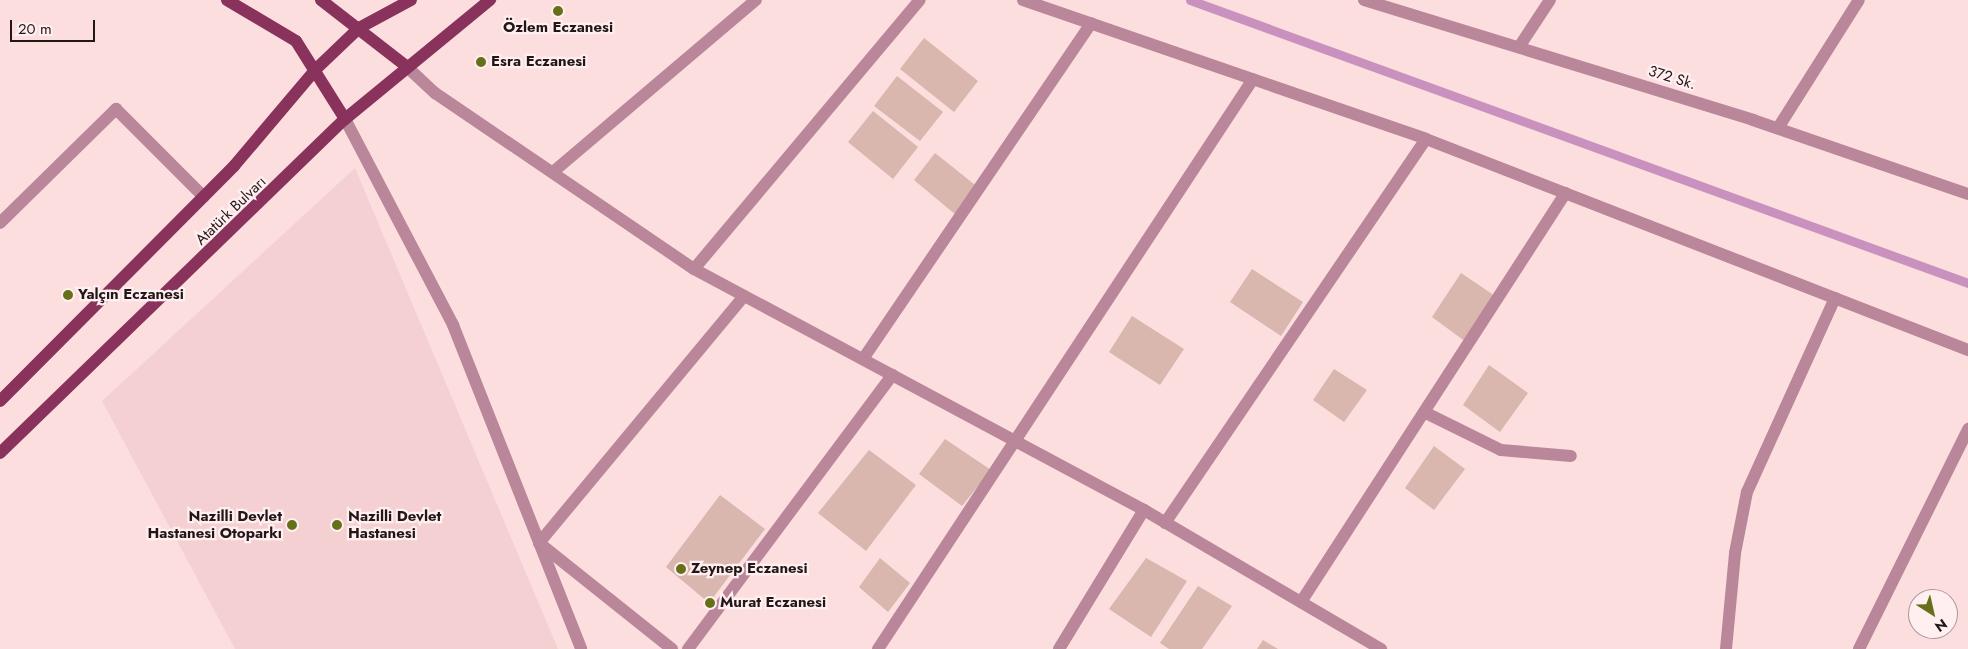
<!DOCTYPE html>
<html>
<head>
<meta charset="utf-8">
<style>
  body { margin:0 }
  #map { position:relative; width:1968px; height:649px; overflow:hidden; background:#fcdedf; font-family:Jost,sans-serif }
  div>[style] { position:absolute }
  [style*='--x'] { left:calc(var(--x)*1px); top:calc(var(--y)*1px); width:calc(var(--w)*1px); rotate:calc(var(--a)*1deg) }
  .built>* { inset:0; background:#f5d0d2 }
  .stream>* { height:9px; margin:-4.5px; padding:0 4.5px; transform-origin:4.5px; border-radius:4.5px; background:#c992be }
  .building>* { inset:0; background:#d9b6ae }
  .minor>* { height:12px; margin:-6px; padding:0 6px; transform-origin:6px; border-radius:6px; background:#b9869a }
  .major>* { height:12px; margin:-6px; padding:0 6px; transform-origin:6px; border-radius:6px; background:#89325c }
  .dots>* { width:14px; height:14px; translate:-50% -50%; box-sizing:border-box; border:2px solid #ffeff0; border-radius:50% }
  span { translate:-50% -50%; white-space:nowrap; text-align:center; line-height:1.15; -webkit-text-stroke:4.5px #ffeff0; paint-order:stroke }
  .poi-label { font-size:15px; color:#231617; font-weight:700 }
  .left { translate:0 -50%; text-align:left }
  .right { translate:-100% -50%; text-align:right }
  .street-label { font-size:15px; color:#231617 }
  .north { position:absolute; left:1908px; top:589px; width:50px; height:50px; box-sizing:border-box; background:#ffeff0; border:1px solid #a79899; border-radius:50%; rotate:145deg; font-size:14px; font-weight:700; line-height:20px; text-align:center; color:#231617 }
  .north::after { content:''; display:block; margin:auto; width:18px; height:22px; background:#667019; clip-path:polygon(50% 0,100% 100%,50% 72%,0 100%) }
  .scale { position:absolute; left:10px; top:20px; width:85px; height:22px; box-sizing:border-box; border:2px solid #231617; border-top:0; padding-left:6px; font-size:15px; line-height:18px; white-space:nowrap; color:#231617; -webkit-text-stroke:4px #ffeff0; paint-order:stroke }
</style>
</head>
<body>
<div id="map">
  <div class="built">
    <div style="clip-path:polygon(355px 168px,558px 649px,235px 649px,102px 401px)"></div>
  </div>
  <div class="stream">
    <div style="--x:1190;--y:0;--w:828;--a:19.99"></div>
  </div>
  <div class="building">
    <div style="clip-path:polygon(924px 38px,978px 81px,954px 112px,900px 69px)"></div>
    <div style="clip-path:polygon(897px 76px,943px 112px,920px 141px,874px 106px)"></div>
    <div style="clip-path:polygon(873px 111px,918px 147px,893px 179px,848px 142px)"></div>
    <div style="clip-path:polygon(935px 153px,979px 188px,956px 215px,914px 180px)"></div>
    <div style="clip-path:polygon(1252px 269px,1303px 302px,1281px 336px,1230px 302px)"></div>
    <div style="clip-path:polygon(1461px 273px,1498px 298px,1466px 342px,1432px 317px)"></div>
    <div style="clip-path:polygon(1132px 316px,1184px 349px,1160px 385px,1109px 352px)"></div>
    <div style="clip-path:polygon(1489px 365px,1528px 393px,1500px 432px,1463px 405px)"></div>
    <div style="clip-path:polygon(1334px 369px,1367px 390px,1344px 422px,1313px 400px)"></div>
    <div style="clip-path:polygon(945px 439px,991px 470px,962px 506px,919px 474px)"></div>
    <div style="clip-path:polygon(1434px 446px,1465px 469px,1434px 510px,1405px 488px)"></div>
    <div style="clip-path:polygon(869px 450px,916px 485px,866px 551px,818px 513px)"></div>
    <div style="clip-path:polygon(720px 495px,765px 529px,709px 603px,666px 567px)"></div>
    <div style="clip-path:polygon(880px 558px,910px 583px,888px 612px,859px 587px)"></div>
    <div style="clip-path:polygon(1146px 558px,1187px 581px,1151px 637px,1109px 609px)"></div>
    <div style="clip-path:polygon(1198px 586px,1232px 606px,1202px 649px,1169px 649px,1160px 643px)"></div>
    <div style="clip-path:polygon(1263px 640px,1278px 649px,1257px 649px)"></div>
  </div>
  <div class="minor">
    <div style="--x:1023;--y:0;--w:426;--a:19"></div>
    <div style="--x:1426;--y:139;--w:582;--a:21.27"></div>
    <div style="--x:1364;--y:0;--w:407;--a:17.1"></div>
    <div style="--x:1753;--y:120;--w:227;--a:19"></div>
    <div style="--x:1519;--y:47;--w:56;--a:-56.6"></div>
    <div style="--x:406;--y:66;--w:40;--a:43"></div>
    <div style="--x:435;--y:93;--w:313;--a:34.2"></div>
    <div style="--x:694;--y:269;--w:510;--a:28.17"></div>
    <div style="--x:1144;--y:510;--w:275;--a:30.4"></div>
    <div style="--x:345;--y:119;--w:233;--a:62.3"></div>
    <div style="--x:453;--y:325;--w:348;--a:68.4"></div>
    <div style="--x:1778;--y:128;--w:151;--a:-57.7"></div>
    <div style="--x:553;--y:172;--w:266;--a:-40.3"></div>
    <div style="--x:0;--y:223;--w:163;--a:-44.5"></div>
    <div style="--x:116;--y:109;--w:124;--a:45"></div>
    <div style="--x:694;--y:269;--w:351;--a:-50"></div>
    <div style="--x:863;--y:359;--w:406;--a:-55.8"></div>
    <div style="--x:1424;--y:412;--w:86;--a:26.3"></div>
    <div style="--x:1501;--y:450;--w:70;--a:4.9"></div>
    <div style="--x:1165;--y:523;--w:464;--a:-55.8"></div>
    <div style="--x:1301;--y:602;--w:487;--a:-57.1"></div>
    <div style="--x:672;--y:649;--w:170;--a:-141.4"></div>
    <div style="--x:539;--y:543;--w:321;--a:-50.3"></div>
    <div style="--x:688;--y:649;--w:342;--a:-53.3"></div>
    <div style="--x:878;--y:649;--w:682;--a:-56.66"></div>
    <div style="--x:1059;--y:649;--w:163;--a:-58.6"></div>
    <div style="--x:1726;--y:649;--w:96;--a:-84.6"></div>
    <div style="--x:1735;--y:553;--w:62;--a:-78.9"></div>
    <div style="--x:1747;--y:492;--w:213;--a:-65.6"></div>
    <div style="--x:1859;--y:649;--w:246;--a:-63.6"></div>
  </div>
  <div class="major">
    <div style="--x:227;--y:0;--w:80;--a:30.7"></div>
    <div style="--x:296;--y:41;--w:92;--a:57.9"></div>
    <div style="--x:321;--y:0;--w:108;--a:37.8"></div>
    <div style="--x:0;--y:401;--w:332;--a:-45.1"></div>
    <div style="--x:234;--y:166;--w:126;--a:-49.8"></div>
    <div style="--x:315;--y:70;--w:61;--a:-43.7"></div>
    <div style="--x:359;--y:28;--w:59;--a:-28.3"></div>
    <div style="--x:0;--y:453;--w:480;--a:-44.1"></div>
    <div style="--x:345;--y:119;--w:188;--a:-39.4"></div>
  </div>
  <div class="dots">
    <div style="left:558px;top:11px;background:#667019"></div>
    <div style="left:481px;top:62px;background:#667019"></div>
    <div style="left:68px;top:295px;background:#667019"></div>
    <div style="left:292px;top:525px;background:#667019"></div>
    <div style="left:337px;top:525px;background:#667019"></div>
    <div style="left:681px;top:569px;background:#667019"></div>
    <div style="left:710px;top:603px;background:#667019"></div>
  </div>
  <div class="poi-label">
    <span style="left:558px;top:28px">Özlem Eczanesi</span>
    <span class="left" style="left:491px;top:62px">Esra Eczanesi</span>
    <span class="left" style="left:78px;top:295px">Yalçın Eczanesi</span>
    <span class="right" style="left:282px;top:525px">Nazilli Devlet<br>Hastanesi Otoparkı</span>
    <span class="left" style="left:348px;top:525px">Nazilli Devlet<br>Hastanesi</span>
    <span class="left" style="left:691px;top:569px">Zeynep Eczanesi</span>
    <span class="left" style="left:720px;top:603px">Murat Eczanesi</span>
  </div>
  <div class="street-label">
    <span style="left:1672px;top:78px;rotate:17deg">372 Sk.</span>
    <span style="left:231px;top:211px;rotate:-44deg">Atatürk Bulvarı</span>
  </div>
  <div class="north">N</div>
  <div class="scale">20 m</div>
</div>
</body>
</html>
